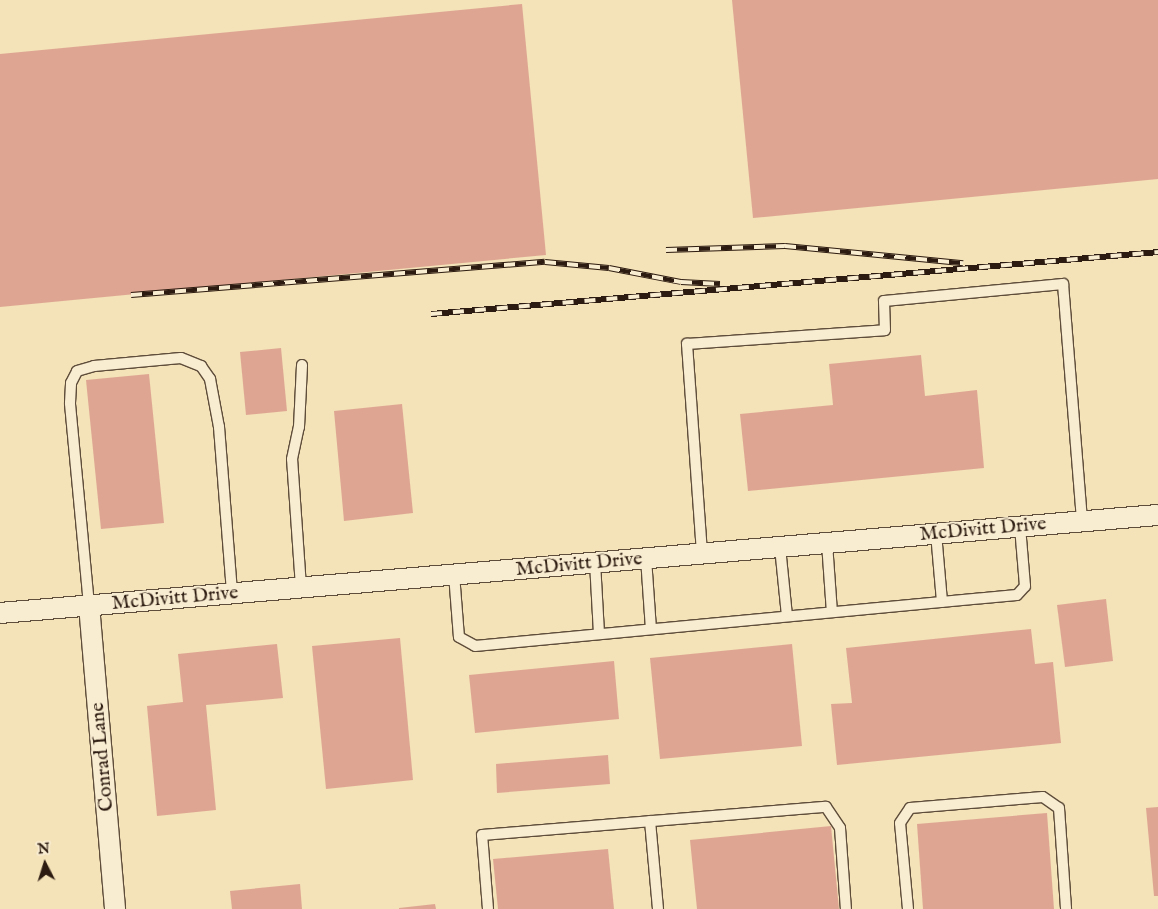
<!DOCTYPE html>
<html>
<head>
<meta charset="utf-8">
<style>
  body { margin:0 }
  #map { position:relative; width:1158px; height:909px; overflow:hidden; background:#f4e2b8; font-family:"IM FELL English",serif }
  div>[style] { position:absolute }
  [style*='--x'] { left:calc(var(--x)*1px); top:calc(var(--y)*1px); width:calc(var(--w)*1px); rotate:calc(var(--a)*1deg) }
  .building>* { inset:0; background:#dea692 }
  .roads { filter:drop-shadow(1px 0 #5e4d3a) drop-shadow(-1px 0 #5e4d3a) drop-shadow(0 1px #5e4d3a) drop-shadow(0 -1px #5e4d3a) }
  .lane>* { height:10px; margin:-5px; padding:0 5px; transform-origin:5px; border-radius:5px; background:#f8ecd1 }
  .street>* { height:20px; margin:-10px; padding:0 10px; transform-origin:10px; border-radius:10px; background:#f8ecd1 }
  .rail>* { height:5.5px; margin-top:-2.75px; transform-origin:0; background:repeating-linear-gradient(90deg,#f8ecd1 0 11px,#2c1b10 0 22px); box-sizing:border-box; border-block:1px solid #2c1b10 }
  span { translate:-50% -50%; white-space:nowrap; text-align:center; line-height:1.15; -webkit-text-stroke:4px #f8ecd1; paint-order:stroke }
  .street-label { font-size:20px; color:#2c1b10 }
  .north { position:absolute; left:20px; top:839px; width:50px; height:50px; -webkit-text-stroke:4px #f8ecd1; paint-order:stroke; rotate:355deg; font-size:14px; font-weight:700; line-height:20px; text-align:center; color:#2c1b10 }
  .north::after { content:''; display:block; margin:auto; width:18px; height:22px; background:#2c1b10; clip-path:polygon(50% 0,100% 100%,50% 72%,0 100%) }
</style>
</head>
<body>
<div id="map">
  <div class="building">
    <div style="clip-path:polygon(732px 0,1158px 0,1158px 179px,753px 218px)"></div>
    <div style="clip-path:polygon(522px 4px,546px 255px,0 307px,0 54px)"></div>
    <div style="clip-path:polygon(281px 348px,287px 411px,246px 415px,240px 352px)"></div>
    <div style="clip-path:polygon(921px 355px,925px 396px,977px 390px,984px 468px,748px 491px,740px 414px,833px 405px,829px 364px)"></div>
    <div style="clip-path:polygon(149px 374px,164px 523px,101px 529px,86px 380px)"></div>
    <div style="clip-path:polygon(402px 404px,413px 513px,344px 521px,334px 411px)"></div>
    <div style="clip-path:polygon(1106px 599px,1113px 661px,1065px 667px,1057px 605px)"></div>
    <div style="clip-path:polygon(1031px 629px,1035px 664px,1053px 662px,1061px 743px,837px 765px,831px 704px,852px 703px,846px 648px)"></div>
    <div style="clip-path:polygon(400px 638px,413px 780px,326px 789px,312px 646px)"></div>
    <div style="clip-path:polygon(277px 644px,283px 698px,206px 705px,216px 810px,157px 816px,147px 706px,183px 702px,178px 654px)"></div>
    <div style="clip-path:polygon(792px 644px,802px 746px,660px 759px,650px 658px)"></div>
    <div style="clip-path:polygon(614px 661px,619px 719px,475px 733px,469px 675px)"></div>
    <div style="clip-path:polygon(608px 755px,610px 784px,497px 793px,496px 764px)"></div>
    <div style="clip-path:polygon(1158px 807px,1158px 896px,1154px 896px,1146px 808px)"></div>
    <div style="clip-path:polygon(1047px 813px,1054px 909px,923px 909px,917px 824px)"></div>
    <div style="clip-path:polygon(831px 826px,839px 909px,697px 909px,690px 840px)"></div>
    <div style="clip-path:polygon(608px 849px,614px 909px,498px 909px,493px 859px)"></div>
    <div style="clip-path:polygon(300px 884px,302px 909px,232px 909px,230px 891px)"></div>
    <div style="clip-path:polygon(435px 904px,436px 909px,399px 909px,399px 908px)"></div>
  </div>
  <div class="roads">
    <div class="lane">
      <div style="--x:936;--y:533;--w:69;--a:85"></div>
      <div style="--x:827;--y:543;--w:69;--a:85.9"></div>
      <div style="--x:780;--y:547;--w:69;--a:84.2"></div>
      <div style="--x:702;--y:553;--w:210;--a:-94.1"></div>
      <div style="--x:687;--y:344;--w:198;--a:-4"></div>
      <div style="--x:885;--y:330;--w:29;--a:-92"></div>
      <div style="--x:884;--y:301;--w:180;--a:-5.4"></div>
      <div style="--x:1063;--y:284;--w:238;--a:85.4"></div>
      <div style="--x:646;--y:558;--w:71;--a:86"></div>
      <div style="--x:595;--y:562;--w:72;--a:86.8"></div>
      <div style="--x:454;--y:574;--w:63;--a:85.5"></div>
      <div style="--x:459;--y:637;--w:18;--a:29"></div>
      <div style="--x:475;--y:646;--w:544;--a:-5.38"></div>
      <div style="--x:1017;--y:595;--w:12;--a:-48"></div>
      <div style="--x:1025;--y:586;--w:60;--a:-94.8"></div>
      <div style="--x:301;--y:587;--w:128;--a:-94"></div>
      <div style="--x:292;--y:459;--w:33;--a:-78"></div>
      <div style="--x:299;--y:427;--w:62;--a:-87.2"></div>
      <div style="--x:89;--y:605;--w:203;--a:-95.4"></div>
      <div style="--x:70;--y:403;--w:20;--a:-87"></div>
      <div style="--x:71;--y:383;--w:13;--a:-63"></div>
      <div style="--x:77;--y:371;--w:18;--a:-16"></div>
      <div style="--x:94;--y:366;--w:87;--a:-5.3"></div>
      <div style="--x:181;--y:358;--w:22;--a:22"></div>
      <div style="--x:201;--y:366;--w:16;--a:55"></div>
      <div style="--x:210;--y:379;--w:49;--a:79.4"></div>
      <div style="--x:219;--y:427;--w:167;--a:85.5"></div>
      <div style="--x:650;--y:821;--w:88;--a:84.8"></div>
      <div style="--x:488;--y:909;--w:74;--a:-94.6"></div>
      <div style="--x:482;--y:835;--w:345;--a:-4.7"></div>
      <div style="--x:826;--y:807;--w:25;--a:56"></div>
      <div style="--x:840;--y:828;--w:81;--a:85.8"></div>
      <div style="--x:908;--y:909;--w:86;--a:-95.3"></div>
      <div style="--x:900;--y:823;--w:18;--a:-56"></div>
      <div style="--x:910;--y:808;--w:133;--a:-4.7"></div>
      <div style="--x:1043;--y:797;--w:19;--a:35"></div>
      <div style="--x:1059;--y:808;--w:101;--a:86"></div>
    </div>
    <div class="street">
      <div style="--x:89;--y:605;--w:305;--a:85.1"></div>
      <div style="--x:0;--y:613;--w:1162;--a:-4.84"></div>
    </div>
  </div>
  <div class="rail">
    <div style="--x:666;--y:250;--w:119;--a:-1.9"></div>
    <div style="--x:785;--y:246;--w:179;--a:5.5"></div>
    <div style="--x:131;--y:295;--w:415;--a:-4.6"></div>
    <div style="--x:545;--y:262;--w:64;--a:5.4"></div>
    <div style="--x:609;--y:268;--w:73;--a:11"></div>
    <div style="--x:681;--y:282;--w:39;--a:3"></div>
    <div style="--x:431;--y:314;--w:730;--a:-4.87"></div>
  </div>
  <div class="street-label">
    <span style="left:983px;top:529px;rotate:-5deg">McDivitt Drive</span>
    <span style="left:579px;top:564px;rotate:-5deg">McDivitt Drive</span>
    <span style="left:175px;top:598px;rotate:-5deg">McDivitt Drive</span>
    <span style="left:102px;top:757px;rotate:-95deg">Conrad Lane</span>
  </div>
  <div class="north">N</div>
</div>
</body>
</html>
